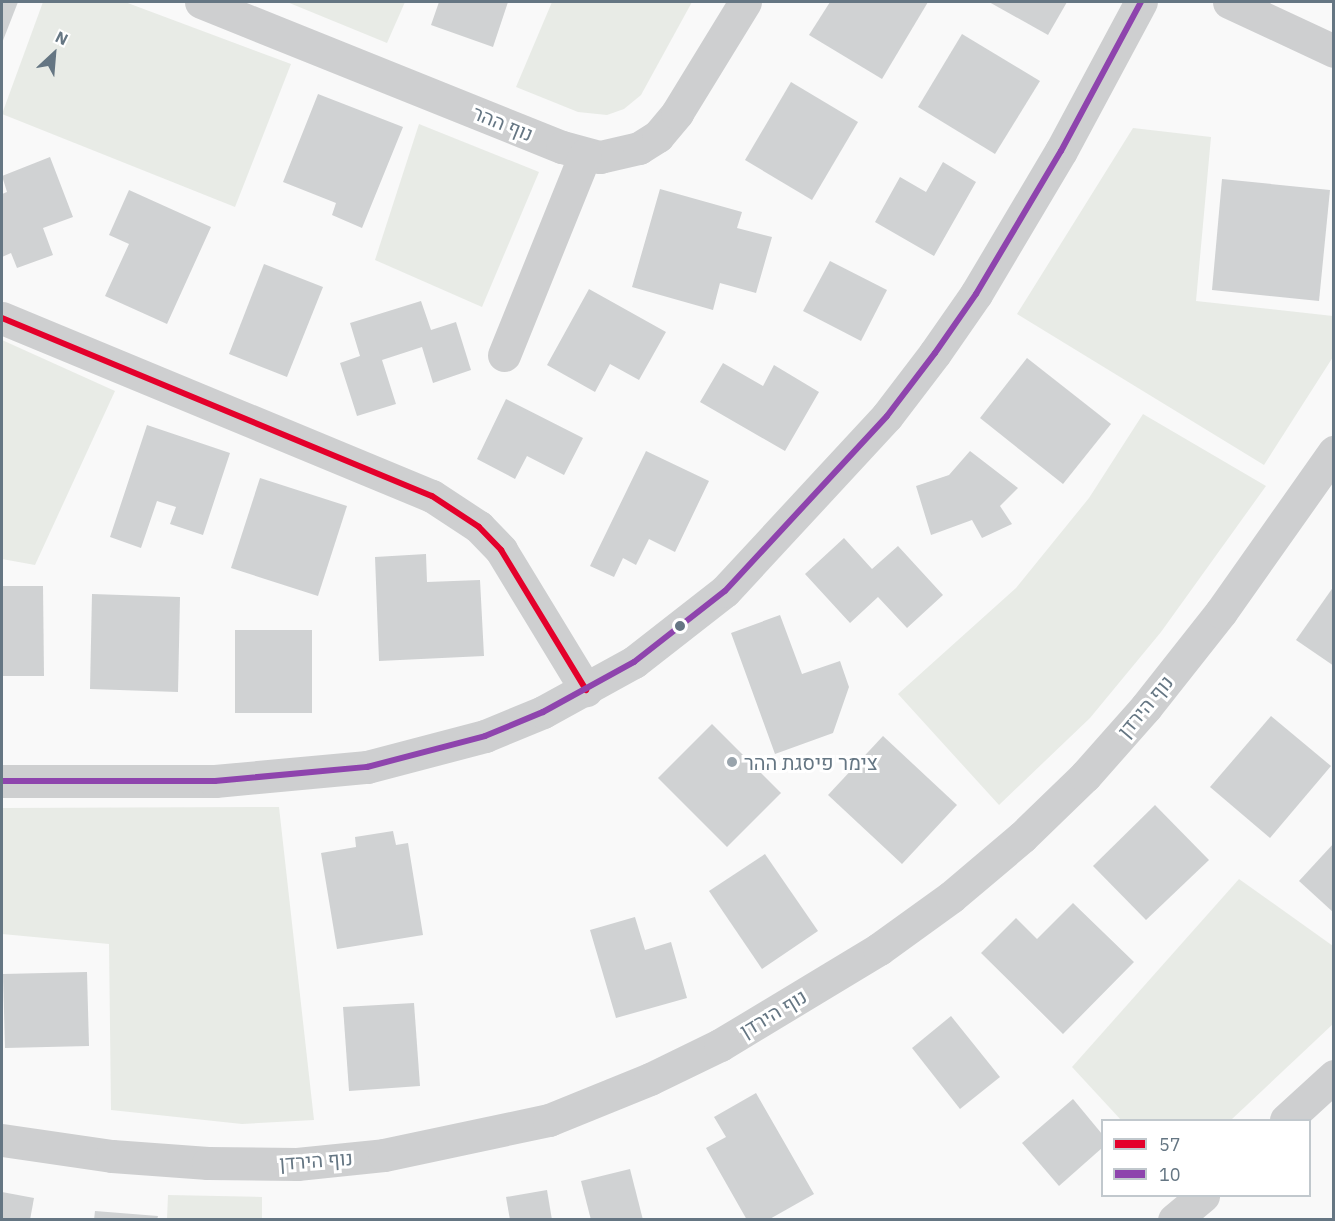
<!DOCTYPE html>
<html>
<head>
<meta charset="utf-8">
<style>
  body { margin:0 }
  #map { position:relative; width:1335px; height:1221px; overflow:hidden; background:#f9f9f9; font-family:"IBM Plex Sans",Heebo,sans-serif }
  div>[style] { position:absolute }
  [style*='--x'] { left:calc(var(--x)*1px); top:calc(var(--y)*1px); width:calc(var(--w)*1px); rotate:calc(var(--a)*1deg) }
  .green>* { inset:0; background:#e8ebe6 }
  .building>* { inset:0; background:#d0d2d3 }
  .minor>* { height:33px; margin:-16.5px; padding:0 16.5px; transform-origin:16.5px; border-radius:16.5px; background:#cecfd0 }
  .bus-1>* { height:6px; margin:-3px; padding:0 3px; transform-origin:3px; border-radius:3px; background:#e4002b }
  .bus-2>* { height:6px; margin:-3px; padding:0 3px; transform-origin:3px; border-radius:3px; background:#8e44ad }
  .dots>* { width:16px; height:16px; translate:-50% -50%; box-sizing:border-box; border:3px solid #fff; border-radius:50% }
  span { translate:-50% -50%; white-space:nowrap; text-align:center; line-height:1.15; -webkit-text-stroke:6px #fff; paint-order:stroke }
  .street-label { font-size:20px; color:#657683 }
  .poi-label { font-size:20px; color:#657683 }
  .left { translate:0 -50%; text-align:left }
  .frame { position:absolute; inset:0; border:3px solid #657683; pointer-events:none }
  .legend { position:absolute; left:1101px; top:1119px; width:210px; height:78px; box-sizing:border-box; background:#fff; border:2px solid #c1c8cd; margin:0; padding:8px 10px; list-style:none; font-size:18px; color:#657683 }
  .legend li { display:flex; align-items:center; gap:12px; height:30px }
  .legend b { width:30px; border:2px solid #c1c8cd }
  .north { position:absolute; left:24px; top:24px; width:60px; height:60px; -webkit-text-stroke:4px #fff; paint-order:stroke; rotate:26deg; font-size:16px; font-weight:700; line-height:24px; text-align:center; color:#657683 }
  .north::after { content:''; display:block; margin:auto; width:21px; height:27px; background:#657683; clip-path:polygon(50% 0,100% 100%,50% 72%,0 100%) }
</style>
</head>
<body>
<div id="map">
  <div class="green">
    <div style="clip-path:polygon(43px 2px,125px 2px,291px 64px,235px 207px,2px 114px)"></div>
    <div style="clip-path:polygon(287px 2px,405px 2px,387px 43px)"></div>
    <div style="clip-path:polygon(552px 2px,692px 2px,641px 95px,624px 109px,607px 115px,578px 112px,516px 87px)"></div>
    <div style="clip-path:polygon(419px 124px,539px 172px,482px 307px,375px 260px)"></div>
    <div style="clip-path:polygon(1133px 128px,1211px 137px,1196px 301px,1333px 316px,1333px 357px,1264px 465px,1017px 314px)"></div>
    <div style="clip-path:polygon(2px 340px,115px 391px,35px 565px,2px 559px)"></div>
    <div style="clip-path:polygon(1143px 414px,1266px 486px,1161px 632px,1090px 718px,999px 805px,898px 694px,1016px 588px,1089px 498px)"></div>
    <div style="clip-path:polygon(279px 807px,314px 1120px,242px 1124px,111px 1110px,109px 944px,2px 934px,2px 808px)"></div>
    <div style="clip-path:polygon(1239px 879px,1333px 946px,1333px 1024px,1231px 1120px,1121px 1120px,1072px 1067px)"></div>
    <div style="clip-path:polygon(168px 1195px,262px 1197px,262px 1219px,167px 1219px)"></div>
  </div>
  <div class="building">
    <div style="clip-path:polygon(2px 2px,18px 2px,2px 43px)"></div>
    <div style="clip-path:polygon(439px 2px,508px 2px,493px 47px,431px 25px)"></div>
    <div style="clip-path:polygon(830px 2px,928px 2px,882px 79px,809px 35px)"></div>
    <div style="clip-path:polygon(989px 2px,1067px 2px,1048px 35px)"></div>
    <div style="clip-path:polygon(962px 34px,1040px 81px,995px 154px,918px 107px)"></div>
    <div style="clip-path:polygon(791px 82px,858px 122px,812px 200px,745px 160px)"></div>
    <div style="clip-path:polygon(318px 94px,403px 127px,362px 228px,332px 215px,336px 203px,283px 182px)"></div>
    <div style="clip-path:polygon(50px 157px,73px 217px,43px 228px,53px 255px,17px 268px,11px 253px,2px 257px,2px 194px,7px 192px,2px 176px)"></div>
    <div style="clip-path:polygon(943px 162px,976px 182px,934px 256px,875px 222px,900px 177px,926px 192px)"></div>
    <div style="clip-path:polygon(1222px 179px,1330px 190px,1319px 301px,1212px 290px)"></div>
    <div style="clip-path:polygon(660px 189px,742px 212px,737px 228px,772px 237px,756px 293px,720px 283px,713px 310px,632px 287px)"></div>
    <div style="clip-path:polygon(129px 190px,211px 227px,167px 324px,105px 296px,129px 244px,109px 235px)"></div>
    <div style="clip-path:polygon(830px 261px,887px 290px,861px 341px,803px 311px)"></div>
    <div style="clip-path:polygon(264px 264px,323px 287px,287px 377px,229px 354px)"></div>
    <div style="clip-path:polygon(589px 289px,666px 332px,639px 380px,610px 364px,595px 392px,547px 365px)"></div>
    <div style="clip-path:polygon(421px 301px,431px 330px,456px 322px,471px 370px,433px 383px,422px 347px,382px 360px,396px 404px,357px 416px,340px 363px,360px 356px,350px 323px)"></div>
    <div style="clip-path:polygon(1027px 358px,1111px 424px,1063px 484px,980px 418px)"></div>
    <div style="clip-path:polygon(723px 363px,763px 386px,774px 365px,819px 392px,785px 451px,700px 402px)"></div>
    <div style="clip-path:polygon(506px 399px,583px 438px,564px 475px,527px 456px,515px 479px,477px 459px)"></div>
    <div style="clip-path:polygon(147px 425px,230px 453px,203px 535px,170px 524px,176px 507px,157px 501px,141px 548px,110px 537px)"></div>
    <div style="clip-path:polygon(646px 451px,709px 481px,675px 552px,649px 539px,636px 565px,623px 558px,614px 577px,590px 566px)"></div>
    <div style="clip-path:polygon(970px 451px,1018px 488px,1000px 506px,1012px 524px,982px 538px,972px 520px,931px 535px,916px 486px,949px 475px)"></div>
    <div style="clip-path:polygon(260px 478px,347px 506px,318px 596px,231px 568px)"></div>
    <div style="clip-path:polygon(844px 538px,872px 569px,898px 546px,943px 595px,907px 628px,878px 597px,850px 623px,805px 574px)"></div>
    <div style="clip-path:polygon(426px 554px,427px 582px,480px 580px,484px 656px,379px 661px,375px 557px)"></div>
    <div style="clip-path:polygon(2px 586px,43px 586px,44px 676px,2px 676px)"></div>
    <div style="clip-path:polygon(1334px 586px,1334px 666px,1296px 640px)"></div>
    <div style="clip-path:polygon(92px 594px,180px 597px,178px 692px,90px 689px)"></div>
    <div style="clip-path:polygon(780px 615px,802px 674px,840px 661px,849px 687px,833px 733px,775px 754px,731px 633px)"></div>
    <div style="clip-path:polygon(235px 630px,312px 630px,312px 713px,235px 713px)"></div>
    <div style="clip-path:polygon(1271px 716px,1331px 766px,1270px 838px,1210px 787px)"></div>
    <div style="clip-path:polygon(712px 724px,781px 793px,727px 847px,658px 778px)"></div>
    <div style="clip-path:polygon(883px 736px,957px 805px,902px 864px,828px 795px)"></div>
    <div style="clip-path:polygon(1155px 805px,1209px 860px,1146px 920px,1093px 866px)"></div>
    <div style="clip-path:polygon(393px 831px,396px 845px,408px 843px,423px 935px,337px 949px,321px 853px,356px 847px,355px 837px)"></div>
    <div style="clip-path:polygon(1334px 843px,1334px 913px,1299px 881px)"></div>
    <div style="clip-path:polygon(765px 854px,818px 931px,762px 969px,709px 891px)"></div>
    <div style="clip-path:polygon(1073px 903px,1134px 962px,1063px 1034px,981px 953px,1016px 918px,1037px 939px)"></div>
    <div style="clip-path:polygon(635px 917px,645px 950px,671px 942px,687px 998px,616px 1018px,590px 930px)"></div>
    <div style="clip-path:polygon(87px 972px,89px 1046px,5px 1048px,3px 974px)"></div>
    <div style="clip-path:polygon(414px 1003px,420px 1086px,349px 1091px,343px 1007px)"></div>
    <div style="clip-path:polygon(951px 1016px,1000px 1077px,960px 1109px,912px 1048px)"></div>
    <div style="clip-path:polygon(756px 1093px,814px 1194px,768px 1220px,747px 1220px,706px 1148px,726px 1137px,714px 1117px)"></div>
    <div style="clip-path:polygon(1073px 1099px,1102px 1134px,1102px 1148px,1059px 1186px,1022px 1143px)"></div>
    <div style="clip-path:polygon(630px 1169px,643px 1220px,591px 1220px,581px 1181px)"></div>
    <div style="clip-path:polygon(547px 1190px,552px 1220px,510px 1220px,506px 1197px)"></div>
    <div style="clip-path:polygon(2px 1192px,34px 1198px,30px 1220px,2px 1220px)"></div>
    <div style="clip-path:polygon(95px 1211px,158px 1216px,157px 1220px,94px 1220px)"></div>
  </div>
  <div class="minor">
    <div style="--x:201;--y:2;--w:389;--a:21.9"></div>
    <div style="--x:562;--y:147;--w:39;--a:15"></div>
    <div style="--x:600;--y:157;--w:40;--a:-13"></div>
    <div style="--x:639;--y:148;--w:22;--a:-32"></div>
    <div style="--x:658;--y:136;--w:30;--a:-50"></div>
    <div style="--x:677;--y:113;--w:130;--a:-58.5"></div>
    <div style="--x:1229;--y:2;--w:116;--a:25"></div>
    <div style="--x:2;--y:318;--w:465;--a:22.5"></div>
    <div style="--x:432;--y:496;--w:56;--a:33.4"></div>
    <div style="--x:479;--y:527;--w:32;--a:46"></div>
    <div style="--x:501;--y:550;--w:164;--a:58.7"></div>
    <div style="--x:504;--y:355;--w:216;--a:-68"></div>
    <div style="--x:2;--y:781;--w:213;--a:0"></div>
    <div style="--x:215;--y:781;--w:153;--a:-5.3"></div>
    <div style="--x:367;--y:767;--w:122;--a:-14.7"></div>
    <div style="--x:485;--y:736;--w:63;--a:-22.5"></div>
    <div style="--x:543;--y:712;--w:104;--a:-28.8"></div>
    <div style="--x:634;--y:662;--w:115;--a:-38"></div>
    <div style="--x:725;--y:591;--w:238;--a:-47.2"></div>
    <div style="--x:887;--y:416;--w:79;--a:-52.7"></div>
    <div style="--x:935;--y:353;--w:72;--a:-55.2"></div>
    <div style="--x:976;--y:294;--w:166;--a:-59.3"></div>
    <div style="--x:1061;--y:151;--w:169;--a:-61.8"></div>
    <div style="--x:1286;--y:1120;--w:65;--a:-42.5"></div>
    <div style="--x:2;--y:1140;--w:111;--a:8.3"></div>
    <div style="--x:112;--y:1156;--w:96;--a:4.2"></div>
    <div style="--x:208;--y:1163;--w:89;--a:0.6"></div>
    <div style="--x:297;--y:1164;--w:87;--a:-5.9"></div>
    <div style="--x:384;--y:1155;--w:169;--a:-12"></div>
    <div style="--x:549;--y:1120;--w:109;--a:-22.1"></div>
    <div style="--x:650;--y:1079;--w:78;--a:-25.9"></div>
    <div style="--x:720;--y:1045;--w:186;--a:-31.1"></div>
    <div style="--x:879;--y:949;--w:89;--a:-35.8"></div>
    <div style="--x:951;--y:897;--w:93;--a:-40.2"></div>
    <div style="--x:1022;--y:837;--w:88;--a:-44.1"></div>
    <div style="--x:1085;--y:776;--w:92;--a:-48.5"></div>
    <div style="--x:1146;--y:707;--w:121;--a:-51.7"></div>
    <div style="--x:1221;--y:612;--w:196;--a:-54.8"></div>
    <div style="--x:1174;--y:1220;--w:38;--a:-40"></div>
  </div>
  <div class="bus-1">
    <div style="--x:2;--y:318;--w:465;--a:22.5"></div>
    <div style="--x:432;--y:496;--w:56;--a:33.4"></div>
    <div style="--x:479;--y:527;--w:32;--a:46"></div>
    <div style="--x:501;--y:550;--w:164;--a:58.7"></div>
  </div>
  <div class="bus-2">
    <div style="--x:2;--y:781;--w:213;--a:0"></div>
    <div style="--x:215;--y:781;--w:153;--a:-5.3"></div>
    <div style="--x:367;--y:767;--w:122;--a:-14.7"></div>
    <div style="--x:485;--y:736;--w:63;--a:-22.5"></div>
    <div style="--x:543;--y:712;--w:104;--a:-28.8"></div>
    <div style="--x:634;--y:662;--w:115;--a:-38"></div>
    <div style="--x:725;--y:591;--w:238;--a:-47.2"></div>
    <div style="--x:887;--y:416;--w:79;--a:-52.7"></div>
    <div style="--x:935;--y:353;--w:72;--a:-55.2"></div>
    <div style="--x:976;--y:294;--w:166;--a:-59.3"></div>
    <div style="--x:1061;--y:151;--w:169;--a:-61.8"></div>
  </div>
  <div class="dots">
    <div style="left:680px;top:626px;background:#657683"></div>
    <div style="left:732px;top:762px;background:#99a4ac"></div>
  </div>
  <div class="street-label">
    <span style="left:503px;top:123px;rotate:22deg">נוף ההר</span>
    <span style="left:1145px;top:706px;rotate:-50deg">נוף הירדן</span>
    <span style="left:773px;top:1013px;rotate:-31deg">נוף הירדן</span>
    <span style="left:316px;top:1160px;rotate:-4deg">נוף הירדן</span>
  </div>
  <div class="poi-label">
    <span class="left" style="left:744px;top:762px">צימר פיסגת ההר</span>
  </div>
  <div class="frame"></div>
  <ul class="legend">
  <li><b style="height:8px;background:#e4002b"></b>57</li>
  <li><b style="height:8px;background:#8e44ad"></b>10</li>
  </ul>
  <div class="north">N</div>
</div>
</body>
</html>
